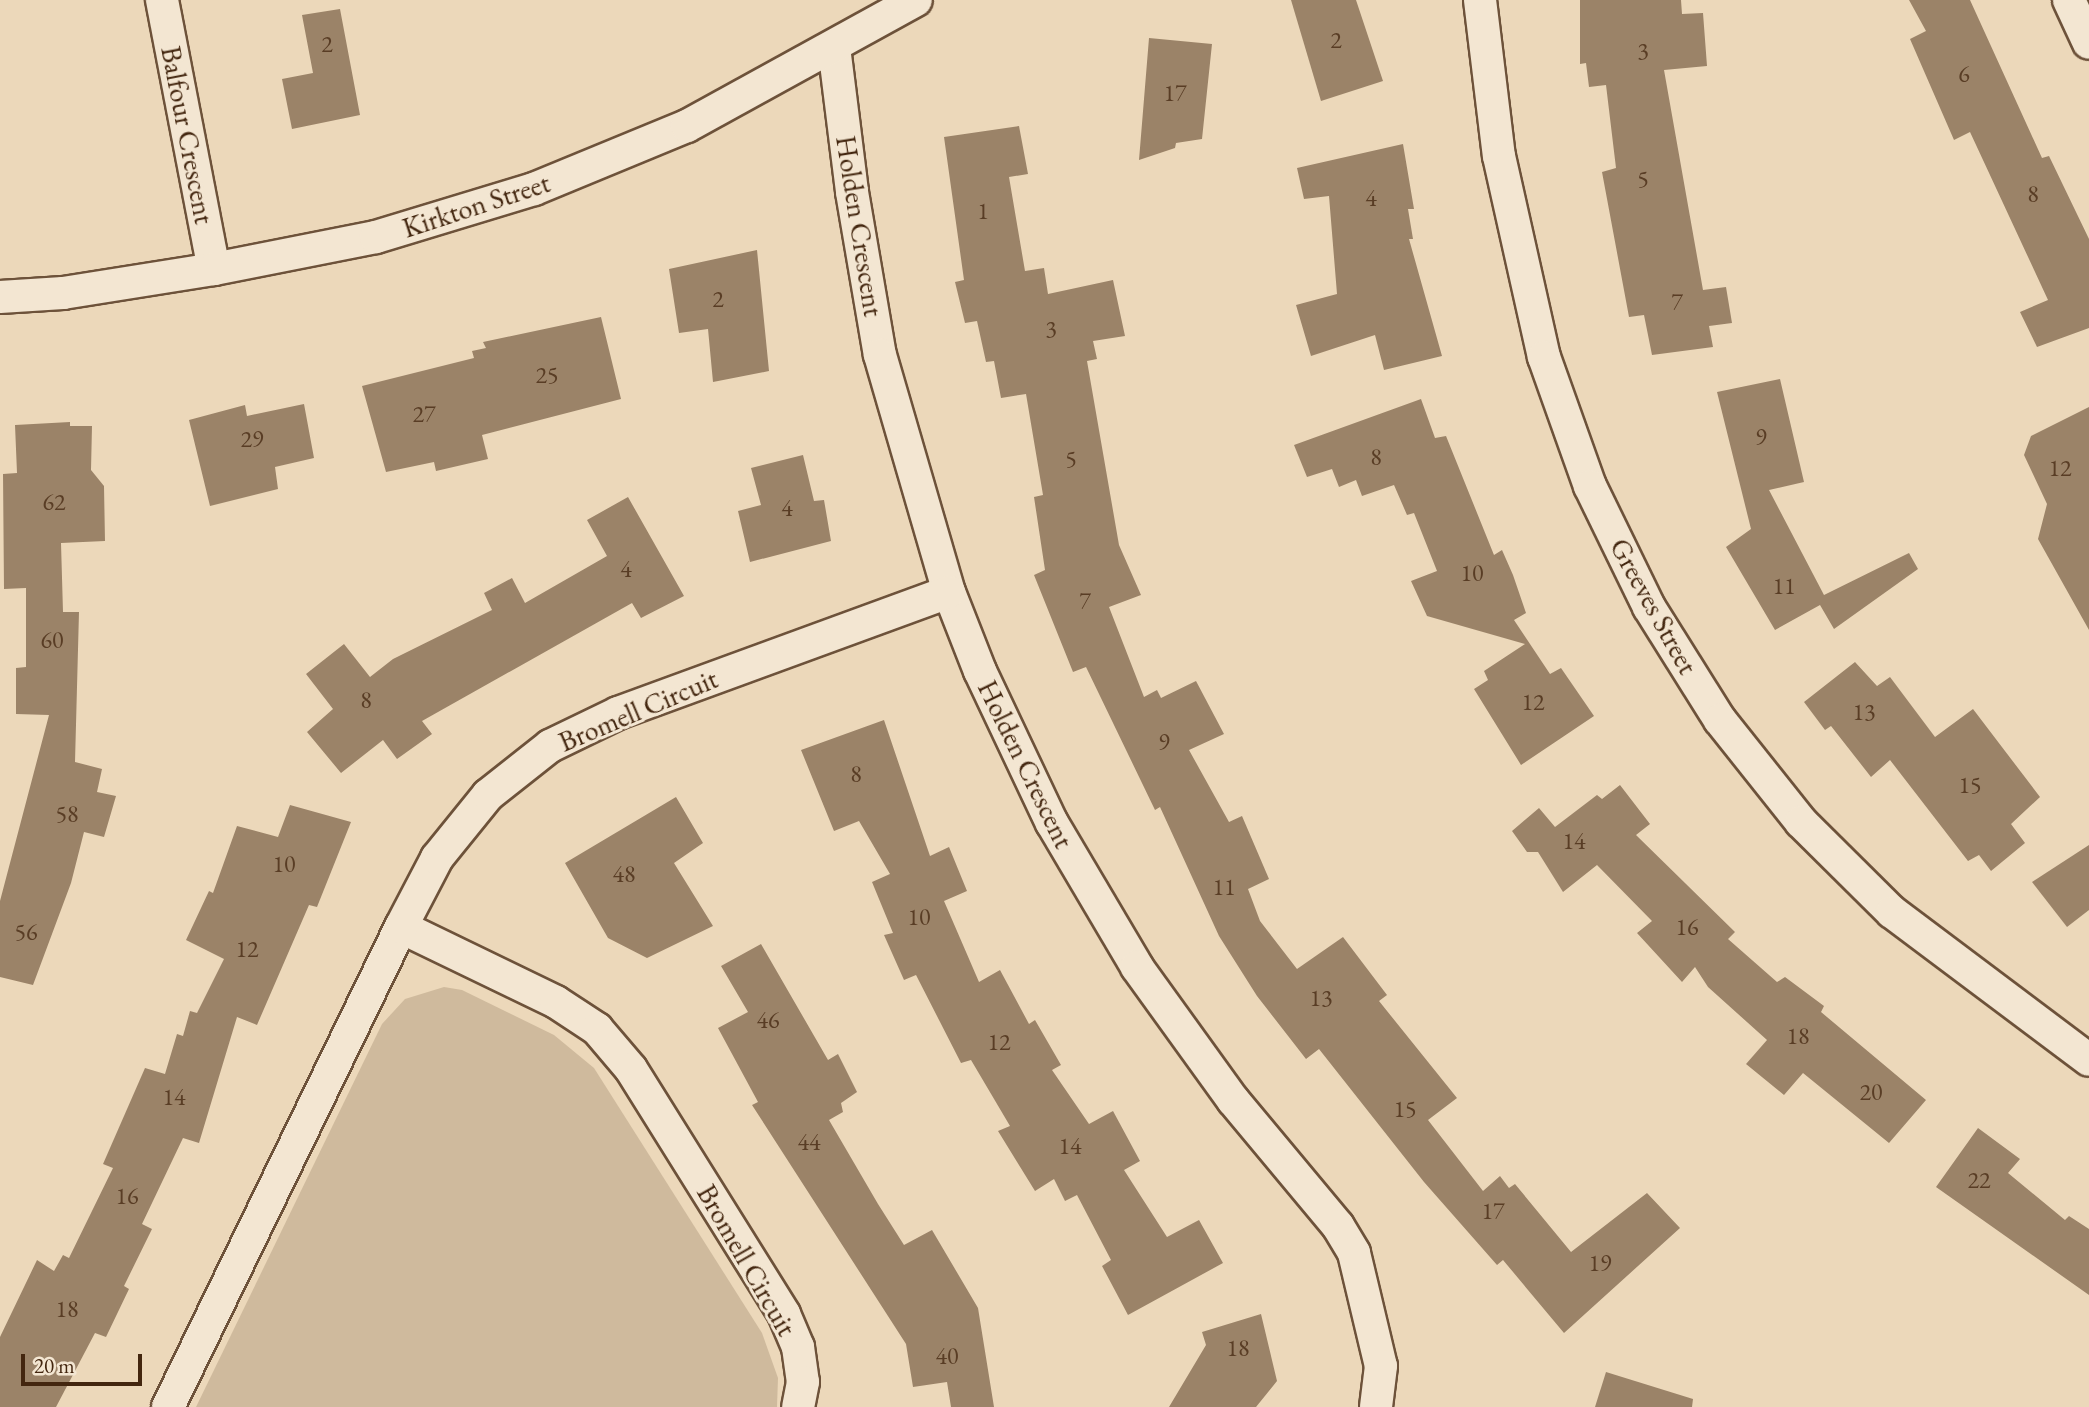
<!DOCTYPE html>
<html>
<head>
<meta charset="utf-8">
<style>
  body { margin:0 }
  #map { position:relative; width:2089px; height:1407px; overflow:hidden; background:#ecd8ba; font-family:"EB Garamond",serif }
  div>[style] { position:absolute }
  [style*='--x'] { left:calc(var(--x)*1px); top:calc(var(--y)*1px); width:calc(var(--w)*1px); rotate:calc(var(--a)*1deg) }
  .green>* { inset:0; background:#cfba9d }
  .building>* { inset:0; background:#9b8368 }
  .roads { filter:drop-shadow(2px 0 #6d523a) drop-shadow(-2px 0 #6d523a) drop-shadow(0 2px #6d523a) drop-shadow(0 -2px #6d523a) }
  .street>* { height:32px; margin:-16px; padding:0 16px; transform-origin:16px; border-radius:16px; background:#f3e6d2 }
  span { translate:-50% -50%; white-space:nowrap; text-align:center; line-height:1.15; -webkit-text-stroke:6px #f3e6d2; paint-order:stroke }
  .number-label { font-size:24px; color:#593d25 }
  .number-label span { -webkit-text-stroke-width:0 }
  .street-label { font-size:28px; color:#43260f }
  .scale { position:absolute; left:21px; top:1354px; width:121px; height:32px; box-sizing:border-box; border:4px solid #43260f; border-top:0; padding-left:9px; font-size:21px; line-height:24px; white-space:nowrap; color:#43260f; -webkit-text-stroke:5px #f3e6d2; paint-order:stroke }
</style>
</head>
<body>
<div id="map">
  <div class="green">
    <div style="clip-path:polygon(444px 987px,462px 990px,554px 1035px,594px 1068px,762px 1333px,778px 1378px,777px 1407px,196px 1407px,382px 1024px,405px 999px)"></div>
  </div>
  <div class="building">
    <div style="clip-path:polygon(1291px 0,1356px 0,1383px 81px,1321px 101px)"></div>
    <div style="clip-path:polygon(1580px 0,1681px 0,1682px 14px,1703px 13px,1707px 66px,1664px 70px,1703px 290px,1726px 287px,1732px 323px,1709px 326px,1713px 347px,1652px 355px,1644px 315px,1629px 317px,1602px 172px,1616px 168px,1606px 85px,1589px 87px,1586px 63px,1580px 64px)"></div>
    <div style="clip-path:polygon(1909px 0,1970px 0,2042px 158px,2049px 156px,2089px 239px,2089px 328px,2037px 347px,2020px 312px,2048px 300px,1970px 132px,1954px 140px,1910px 39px,1926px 31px)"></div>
    <div style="clip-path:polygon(340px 9px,360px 115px,292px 129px,282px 79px,313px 73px,302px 15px)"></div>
    <div style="clip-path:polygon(1149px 38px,1212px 44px,1202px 139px,1176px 143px,1175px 148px,1139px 160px)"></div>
    <div style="clip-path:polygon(1019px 126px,1028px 174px,1009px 177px,1025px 271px,1044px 268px,1048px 294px,1113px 280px,1125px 336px,1093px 341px,1097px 359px,1087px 361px,1119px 545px,1141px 595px,1109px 607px,1144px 697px,1157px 690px,1161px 698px,1196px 681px,1224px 734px,1189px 750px,1229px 822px,1242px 816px,1269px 879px,1248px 889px,1260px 921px,1297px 969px,1343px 937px,1387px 995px,1379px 1001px,1457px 1098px,1428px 1120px,1483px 1191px,1500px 1176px,1509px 1188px,1515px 1184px,1571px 1252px,1647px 1193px,1680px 1228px,1564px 1333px,1503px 1260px,1497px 1265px,1424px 1182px,1319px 1049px,1306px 1059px,1257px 996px,1219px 936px,1160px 807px,1155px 810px,1086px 667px,1073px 672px,1034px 575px,1045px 570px,1034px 497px,1043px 495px,1026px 394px,1001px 398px,994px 361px,986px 362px,977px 321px,965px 323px,955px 282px,964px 280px,944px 137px)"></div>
    <div style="clip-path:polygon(1403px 144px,1414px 209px,1408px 209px,1413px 239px,1409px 239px,1442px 356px,1384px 370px,1375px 335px,1311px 356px,1296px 305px,1337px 294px,1329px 196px,1304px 199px,1297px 168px)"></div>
    <div style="clip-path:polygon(757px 250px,769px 371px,713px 382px,708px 329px,679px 333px,669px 269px)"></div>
    <div style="clip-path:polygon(601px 317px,621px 399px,482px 435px,488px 459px,436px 471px,434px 462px,386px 472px,362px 386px,474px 358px,472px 351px,486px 348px,483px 342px)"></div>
    <div style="clip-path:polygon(1780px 379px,1804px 482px,1769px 490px,1824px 595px,1909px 553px,1918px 569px,1834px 629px,1820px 605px,1775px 630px,1726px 547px,1751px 529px,1717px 392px)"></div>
    <div style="clip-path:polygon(1421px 399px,1435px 438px,1446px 436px,1494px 555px,1502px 550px,1513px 575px,1526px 613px,1514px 620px,1550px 674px,1561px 668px,1594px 716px,1521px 765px,1474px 689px,1488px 680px,1484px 671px,1525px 644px,1427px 616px,1411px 581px,1437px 571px,1414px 513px,1407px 515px,1394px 485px,1362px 496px,1356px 480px,1339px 487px,1332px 469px,1307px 477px,1294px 445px)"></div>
    <div style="clip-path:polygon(304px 404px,314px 458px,275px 467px,278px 489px,210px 506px,189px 420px,245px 405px,247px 416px)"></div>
    <div style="clip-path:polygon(2089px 407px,2089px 630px,2038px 539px,2047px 504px,2024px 455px,2031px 436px)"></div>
    <div style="clip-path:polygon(70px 422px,70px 426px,92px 426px,91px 470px,104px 486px,105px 541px,61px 543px,63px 612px,79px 612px,75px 762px,102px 769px,97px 792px,116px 796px,104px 837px,84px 832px,71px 883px,33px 985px,0 977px,0 901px,49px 715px,16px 714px,16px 668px,26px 667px,26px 588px,4px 589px,3px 474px,17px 473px,15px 425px)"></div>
    <div style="clip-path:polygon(803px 455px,814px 501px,824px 500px,831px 541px,750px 562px,738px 511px,761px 505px,751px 468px)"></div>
    <div style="clip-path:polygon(628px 497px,684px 596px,641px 618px,632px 603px,422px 721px,432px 734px,397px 759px,383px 740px,341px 773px,307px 732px,333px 709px,306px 674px,344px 644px,370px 677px,393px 659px,492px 610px,484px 593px,512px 578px,525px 603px,607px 556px,587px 520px)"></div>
    <div style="clip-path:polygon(1855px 662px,1877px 686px,1890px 677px,1935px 737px,1973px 709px,2040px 797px,2011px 824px,2025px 843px,1991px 871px,1979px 855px,1968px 861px,1890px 760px,1871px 777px,1831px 726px,1825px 730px,1804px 702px)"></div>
    <div style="clip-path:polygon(884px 720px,930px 856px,949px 847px,967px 891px,944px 901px,979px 982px,1000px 970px,1029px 1024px,1035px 1020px,1061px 1065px,1052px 1070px,1089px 1124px,1113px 1111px,1140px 1161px,1124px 1170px,1167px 1237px,1199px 1220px,1223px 1263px,1128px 1315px,1102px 1266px,1111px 1260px,1077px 1195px,1065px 1201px,1054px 1179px,1035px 1191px,998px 1131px,1010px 1126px,971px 1060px,961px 1063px,916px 975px,904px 980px,884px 935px,893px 933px,872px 882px,890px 874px,859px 821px,834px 831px,801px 750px)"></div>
    <div style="clip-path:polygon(1620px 785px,1650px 824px,1636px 835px,1735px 932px,1728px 939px,1777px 982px,1785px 977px,1824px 1006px,1821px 1012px,1926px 1100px,1889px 1143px,1803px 1073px,1784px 1095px,1746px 1064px,1767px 1040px,1708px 987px,1695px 967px,1682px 982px,1637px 933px,1652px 921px,1597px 865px,1563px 892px,1538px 852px,1527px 852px,1512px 831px,1539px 808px,1555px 827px,1597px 795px,1602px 799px)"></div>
    <div style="clip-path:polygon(676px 797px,703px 843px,674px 863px,713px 926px,647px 958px,608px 938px,565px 863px)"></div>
    <div style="clip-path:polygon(290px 805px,351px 822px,317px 907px,309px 905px,257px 1025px,237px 1017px,199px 1143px,183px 1138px,142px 1224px,152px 1229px,124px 1286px,129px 1289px,106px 1337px,95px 1333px,56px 1407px,0 1407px,0 1337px,37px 1260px,54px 1271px,63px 1255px,69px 1258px,113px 1168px,103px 1164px,145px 1068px,165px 1074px,177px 1034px,183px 1036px,190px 1011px,197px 1013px,224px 959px,186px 940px,209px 891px,213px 893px,237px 826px,278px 837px)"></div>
    <div style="clip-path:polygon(2089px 845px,2089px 910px,2067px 927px,2032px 882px)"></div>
    <div style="clip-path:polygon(761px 944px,828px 1060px,838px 1054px,857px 1092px,841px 1103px,843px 1112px,829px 1120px,878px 1204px,904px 1245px,932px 1230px,978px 1308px,994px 1407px,951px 1407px,947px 1382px,913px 1387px,906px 1344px,752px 1105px,758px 1102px,718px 1028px,748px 1012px,721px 966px)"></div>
    <div style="clip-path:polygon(1978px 1128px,2020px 1159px,2008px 1173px,2065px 1220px,2069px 1216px,2089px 1229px,2089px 1295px,1936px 1187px)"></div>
    <div style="clip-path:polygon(1261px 1314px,1277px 1381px,1256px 1407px,1169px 1407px,1206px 1345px,1202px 1332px)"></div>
    <div style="clip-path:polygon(1606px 1372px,1693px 1399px,1692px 1407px,1595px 1407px)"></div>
  </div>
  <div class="roads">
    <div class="street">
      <div style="--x:162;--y:0;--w:274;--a:79.1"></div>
      <div style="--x:1480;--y:0;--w:157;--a:83.1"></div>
      <div style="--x:1499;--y:156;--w:206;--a:77.4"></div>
      <div style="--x:1544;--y:357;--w:137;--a:70.4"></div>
      <div style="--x:1590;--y:486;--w:135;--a:64"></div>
      <div style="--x:1649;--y:607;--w:133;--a:57.9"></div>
      <div style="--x:1720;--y:720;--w:130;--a:51.5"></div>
      <div style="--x:1801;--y:822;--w:128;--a:44.7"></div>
      <div style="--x:1892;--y:912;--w:246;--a:36.9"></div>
      <div style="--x:2069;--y:0;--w:47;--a:65.1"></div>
      <div style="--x:834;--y:47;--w:146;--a:82.9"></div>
      <div style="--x:852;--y:192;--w:165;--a:80.3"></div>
      <div style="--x:880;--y:355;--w:247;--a:73.8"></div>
      <div style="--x:949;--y:592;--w:85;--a:68.6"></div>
      <div style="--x:980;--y:671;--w:168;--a:64.7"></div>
      <div style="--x:1052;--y:823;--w:167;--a:59.4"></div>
      <div style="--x:1137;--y:967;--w:164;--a:54.2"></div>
      <div style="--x:1233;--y:1100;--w:164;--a:50.2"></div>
      <div style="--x:1338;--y:1226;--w:31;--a:59"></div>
      <div style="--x:1354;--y:1253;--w:116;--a:76.6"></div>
      <div style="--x:1381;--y:1366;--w:41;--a:97"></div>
      <div style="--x:0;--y:297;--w:63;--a:-3.6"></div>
      <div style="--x:63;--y:293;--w:153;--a:-9"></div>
      <div style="--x:214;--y:269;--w:165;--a:-11.2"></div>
      <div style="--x:376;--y:237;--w:165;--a:-16.9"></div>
      <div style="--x:534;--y:189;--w:165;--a:-22.4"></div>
      <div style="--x:687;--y:126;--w:261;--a:-28.8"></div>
      <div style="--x:401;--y:927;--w:172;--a:25.8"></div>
      <div style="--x:556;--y:1002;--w:49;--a:33.4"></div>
      <div style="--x:597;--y:1029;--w:52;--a:49.6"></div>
      <div style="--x:631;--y:1069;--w:289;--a:58"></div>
      <div style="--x:784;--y:1314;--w:36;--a:67"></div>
      <div style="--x:798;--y:1347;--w:35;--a:82"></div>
      <div style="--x:803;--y:1382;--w:25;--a:101"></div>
      <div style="--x:168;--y:1407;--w:534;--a:-64.11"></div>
      <div style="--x:401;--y:927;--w:78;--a:-62.4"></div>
      <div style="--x:437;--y:858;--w:81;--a:-51"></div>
      <div style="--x:488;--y:795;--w:79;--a:-38.3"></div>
      <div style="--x:550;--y:746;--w:76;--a:-25.9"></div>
      <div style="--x:618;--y:713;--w:352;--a:-20.1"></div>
    </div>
  </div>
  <div class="number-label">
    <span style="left:1336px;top:40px">2</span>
    <span style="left:327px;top:44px">2</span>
    <span style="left:1643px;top:51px">3</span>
    <span style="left:1964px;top:74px">6</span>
    <span style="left:1175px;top:93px">17</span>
    <span style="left:1643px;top:179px">5</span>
    <span style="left:2033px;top:194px">8</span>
    <span style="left:1371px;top:198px">4</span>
    <span style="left:983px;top:211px">1</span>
    <span style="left:718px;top:299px">2</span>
    <span style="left:1677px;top:302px">7</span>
    <span style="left:1051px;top:329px">3</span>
    <span style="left:547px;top:375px">25</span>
    <span style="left:424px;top:414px">27</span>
    <span style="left:1761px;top:437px">9</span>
    <span style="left:252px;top:439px">29</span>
    <span style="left:1376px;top:457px">8</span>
    <span style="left:1071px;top:459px">5</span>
    <span style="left:2060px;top:468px">12</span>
    <span style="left:54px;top:502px">62</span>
    <span style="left:787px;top:508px">4</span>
    <span style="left:626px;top:569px">4</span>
    <span style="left:1472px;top:573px">10</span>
    <span style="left:1784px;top:586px">11</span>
    <span style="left:1085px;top:601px">7</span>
    <span style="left:52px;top:640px">60</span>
    <span style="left:366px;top:700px">8</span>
    <span style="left:1533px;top:702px">12</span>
    <span style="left:1864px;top:712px">13</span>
    <span style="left:1164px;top:742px">9</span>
    <span style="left:856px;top:774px">8</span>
    <span style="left:1970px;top:785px">15</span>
    <span style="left:67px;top:814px">58</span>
    <span style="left:1574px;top:841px">14</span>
    <span style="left:284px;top:864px">10</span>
    <span style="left:624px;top:874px">48</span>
    <span style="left:1224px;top:887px">11</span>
    <span style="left:919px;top:917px">10</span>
    <span style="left:1687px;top:927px">16</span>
    <span style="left:26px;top:932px">56</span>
    <span style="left:247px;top:949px">12</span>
    <span style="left:1321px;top:998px">13</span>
    <span style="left:768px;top:1020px">46</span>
    <span style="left:1798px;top:1036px">18</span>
    <span style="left:999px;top:1042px">12</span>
    <span style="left:1871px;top:1092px">20</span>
    <span style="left:174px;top:1097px">14</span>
    <span style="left:1405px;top:1109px">15</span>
    <span style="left:809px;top:1142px">44</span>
    <span style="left:1070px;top:1146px">14</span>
    <span style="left:1979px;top:1180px">22</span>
    <span style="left:127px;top:1196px">16</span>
    <span style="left:1493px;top:1211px">17</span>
    <span style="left:1600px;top:1263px">19</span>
    <span style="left:67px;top:1309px">18</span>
    <span style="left:1238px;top:1348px">18</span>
    <span style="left:947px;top:1356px">40</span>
  </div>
  <div class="street-label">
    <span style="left:188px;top:135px;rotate:79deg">Balfour Crescent</span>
    <span style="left:476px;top:205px;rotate:-18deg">Kirkton Street</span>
    <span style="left:860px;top:226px;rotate:81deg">Holden Crescent</span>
    <span style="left:1654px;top:606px;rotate:61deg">Greeves Street</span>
    <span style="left:638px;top:710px;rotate:-23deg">Bromell Circuit</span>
    <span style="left:1026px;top:764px;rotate:64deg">Holden Crescent</span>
    <span style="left:747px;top:1260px;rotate:60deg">Bromell Circuit</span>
  </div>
  <div class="scale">20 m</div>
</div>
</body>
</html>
